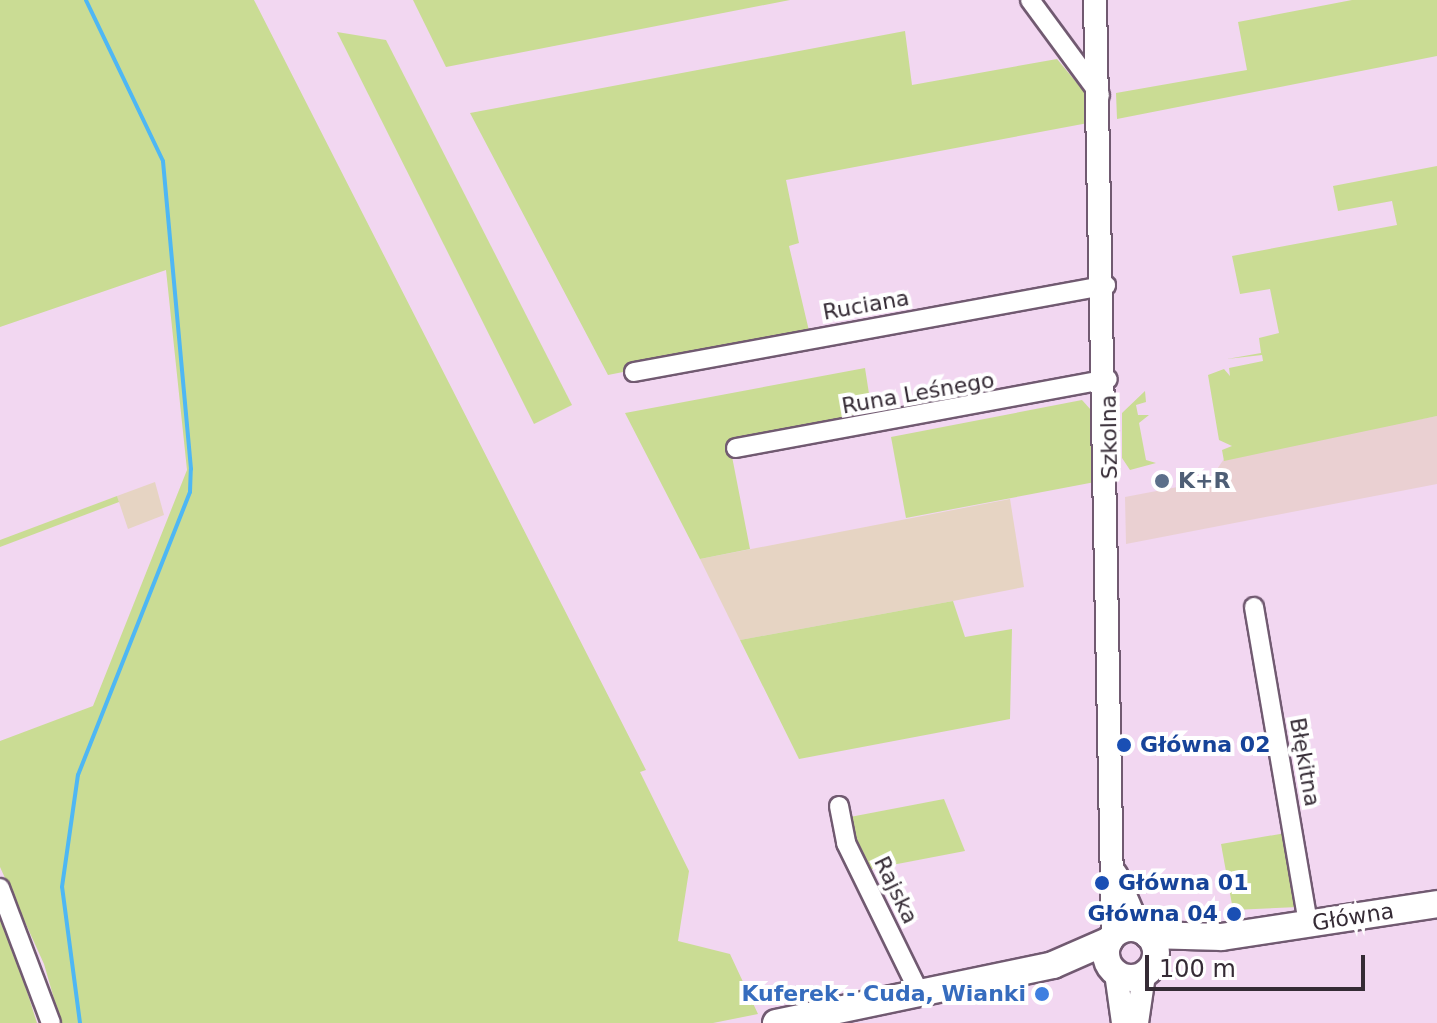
<!DOCTYPE html>
<html>
<head>
<meta charset="utf-8">
<style>
  body { margin:0 }
  #map { position:relative; width:1437px; height:1023px; overflow:hidden; background:#f2d7f1; font-family:"DejaVu Sans",sans-serif }
  div>[style] { position:absolute }
  [style*='--x'] { left:calc(var(--x)*1px); top:calc(var(--y)*1px); width:calc(var(--w)*1px); rotate:calc(var(--a)*1deg) }
  .industrial>* { inset:0; background:#e6d4c3 }
  .education>* { inset:0; background:#ead0d2 }
  .green>* { inset:0; background:#cadc94 }
  .stream>* { height:4px; margin:-2px; padding:0 2px; transform-origin:2px; border-radius:2px; background:#4eb7f4 }
  .roads { filter:drop-shadow(2px 0 #715a71) drop-shadow(-2px 0 #715a71) drop-shadow(0 2px #715a71) drop-shadow(0 -2px #715a71) }
  .minor>* { height:18px; margin:-9px; padding:0 9px; transform-origin:9px; border-radius:9px; background:#fff }
  .tertiary>* { height:22px; margin:-11px; padding:0 11px; transform-origin:11px; border-radius:11px; background:#fff }
  .secondary>* { height:26px; margin:-13px; padding:0 13px; transform-origin:13px; border-radius:13px; background:#fff }
  .secondary>.ring { margin:-13px; padding:0; box-sizing:content-box; background:none; border:26px solid #fff; border-radius:50% }
  .dots>* { width:22px; height:22px; translate:-50% -50%; box-sizing:border-box; border:4px solid #fff; border-radius:50% }
  span { translate:-50% -50%; white-space:nowrap; text-align:center; line-height:1.15; -webkit-text-stroke:8px #fff; paint-order:stroke }
  .street-label { font-size:22px; color:#352b35 }
  .service-label { font-size:22px; color:#4e5e75; font-weight:700 }
  .left { translate:0 -50%; text-align:left }
  .transit-label { font-size:22px; color:#164399; font-weight:700 }
  .right { translate:-100% -50%; text-align:right }
  .shop-label { font-size:22px; color:#366cbe; font-weight:700 }
  .scale { position:absolute; left:1145px; top:955px; width:220px; height:36px; box-sizing:border-box; border:4px solid #352b35; border-top:0; padding-left:10px; font-size:24px; line-height:28px; white-space:nowrap; color:#352b35; -webkit-text-stroke:6px #fff; paint-order:stroke }
</style>
</head>
<body>
<div id="map">
  <div class="industrial">
    <div style="clip-path:polygon(155px 482px,164px 515px,128px 529px,117px 496px)"></div>
    <div style="clip-path:polygon(1010px 499px,1024px 587px,953px 601px,740px 640px,700px 559px)"></div>
  </div>
  <div class="education">
    <div style="clip-path:polygon(1437px 416px,1437px 484px,1126px 544px,1125px 497px,1209px 481px,1226px 456px)"></div>
  </div>
  <div class="green">
    <div style="clip-path:polygon(0 0,254px 0,646px 770px,640px 772px,689px 871px,678px 941px,730px 954px,758px 1014px,713px 1023px,61px 1023px,44px 964px,0 867px,0 741px,93px 706px,187px 470px,166px 270px,0 327px)"></div>
    <div style="clip-path:polygon(413px 0,790px 0,446px 67px)"></div>
    <div style="clip-path:polygon(1352px 0,1437px 0,1437px 56px,1117px 119px,1116px 93px,1247px 70px,1238px 22px)"></div>
    <div style="clip-path:polygon(905px 31px,912px 85px,1057px 59px,1087px 95px,1088px 123px,786px 180px,799px 243px,789px 246px,810px 335px,608px 375px,470px 113px)"></div>
    <div style="clip-path:polygon(337px 32px,386px 40px,572px 405px,534px 424px)"></div>
    <div style="clip-path:polygon(1437px 166px,1437px 416px,1224px 461px,1222px 450px,1232px 446px,1219px 440px,1208px 375px,1224px 369px,1230px 376px,1229px 368px,1263px 361px,1262px 355px,1227px 359px,1261px 353px,1259px 338px,1279px 333px,1270px 289px,1240px 294px,1232px 256px,1397px 225px,1392px 201px,1338px 211px,1333px 186px)"></div>
    <div style="clip-path:polygon(865px 368px,872px 413px,729px 441px,750px 549px,700px 559px,625px 413px)"></div>
    <div style="clip-path:polygon(1145px 391px,1146px 402px,1136px 405px,1138px 415px,1149px 415px,1139px 423px,1146px 460px,1156px 463px,1130px 470px,1122px 458px,1122px 413px)"></div>
    <div style="clip-path:polygon(1082px 400px,1091px 410px,1095px 482px,906px 518px,891px 437px)"></div>
    <div style="clip-path:polygon(117px 496px,119px 502px,0 547px,0 540px)"></div>
    <div style="clip-path:polygon(953px 601px,965px 637px,1012px 629px,1010px 719px,799px 759px,740px 640px)"></div>
    <div style="clip-path:polygon(944px 799px,965px 851px,866px 870px,845px 826px,850px 817px)"></div>
    <div style="clip-path:polygon(1286px 833px,1298px 907px,1233px 910px,1221px 844px)"></div>
    <div style="clip-path:polygon(0 913px,7px 928px,37px 1023px,0 1023px)"></div>
  </div>
  <div class="stream">
    <div style="--x:80;--y:1023;--w:137;--a:-97.5"></div>
    <div style="--x:62;--y:887;--w:113;--a:-81.9"></div>
    <div style="--x:78;--y:775;--w:304;--a:-68.4"></div>
    <div style="--x:190;--y:492;--w:23;--a:-88"></div>
    <div style="--x:191;--y:469;--w:309;--a:-95.2"></div>
    <div style="--x:163;--y:161;--w:178;--a:-115.6"></div>
  </div>
  <div class="roads">
    <div class="minor">
      <div style="--x:1030;--y:0;--w:118;--a:53.6"></div>
      <div style="--x:634;--y:372;--w:480;--a:-10.4"></div>
      <div style="--x:736;--y:448;--w:378;--a:-10.5"></div>
      <div style="--x:1254;--y:607;--w:322;--a:80.3"></div>
      <div style="--x:839;--y:806;--w:38;--a:79"></div>
      <div style="--x:846;--y:843;--w:166;--a:63.9"></div>
      <div style="--x:0;--y:888;--w:144;--a:69.3"></div>
    </div>
    <div class="tertiary">
      <div style="--x:1095;--y:0;--w:936;--a:88.9"></div>
      <div style="--x:1116;--y:874;--w:61;--a:66.8"></div>
      <div style="--x:1116;--y:973;--w:50;--a:82"></div>
      <div style="--x:1137;--y:1023;--w:49;--a:-81.7"></div>
    </div>
    <div class="secondary">
      <div class="ring" style="left:1106px;top:928px;width:24px;height:24px"></div>
      <div style="--x:1148;--y:935;--w:74;--a:1.5"></div>
      <div style="--x:1222;--y:937;--w:218;--a:-8.7"></div>
      <div style="--x:776;--y:1023;--w:283;--a:-11.8"></div>
      <div style="--x:1053;--y:965;--w:62;--a:-23.7"></div>
    </div>
  </div>
  <div class="dots">
    <div style="left:1162px;top:481px;background:#5c6f8a"></div>
    <div style="left:1124px;top:745px;background:#1a4fb4"></div>
    <div style="left:1102px;top:883px;background:#1a4fb4"></div>
    <div style="left:1234px;top:914px;background:#1a4fb4"></div>
    <div style="left:1042px;top:994px;background:#3f7fe0"></div>
  </div>
  <div class="street-label">
    <span style="left:866px;top:305px;rotate:-10deg">Ruciana</span>
    <span style="left:918px;top:393px;rotate:-10deg">Runa Leśnego</span>
    <span style="left:1109px;top:437px;rotate:-91deg">Szkolna</span>
    <span style="left:1305px;top:762px;rotate:80deg">Błękitna</span>
    <span style="left:896px;top:890px;rotate:64deg">Rajska</span>
    <span style="left:1353px;top:917px;rotate:-9deg">Główna</span>
  </div>
  <div class="service-label">
    <span class="left" style="left:1178px;top:481px">K+R</span>
  </div>
  <div class="transit-label">
    <span class="left" style="left:1140px;top:745px">Główna 02</span>
    <span class="left" style="left:1118px;top:883px">Główna 01</span>
    <span class="right" style="left:1218px;top:914px">Główna 04</span>
  </div>
  <div class="shop-label">
    <span class="right" style="left:1026px;top:994px">Kuferek - Cuda, Wianki</span>
  </div>
  <div class="scale">100 m</div>
</div>
</body>
</html>
